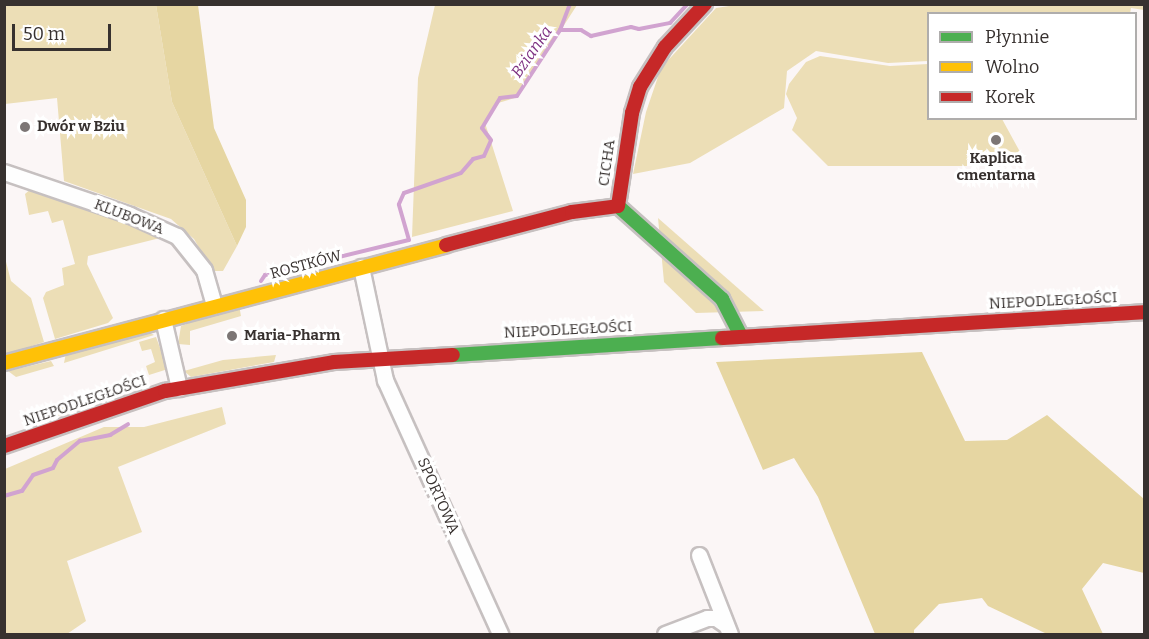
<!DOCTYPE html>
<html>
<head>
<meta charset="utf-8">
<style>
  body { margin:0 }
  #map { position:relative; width:1149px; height:639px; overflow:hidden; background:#fbf6f6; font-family:Bitter,serif }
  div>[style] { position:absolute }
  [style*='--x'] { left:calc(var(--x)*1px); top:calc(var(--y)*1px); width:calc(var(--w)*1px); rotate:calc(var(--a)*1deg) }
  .green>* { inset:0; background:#ecdeb6 }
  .forest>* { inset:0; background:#e6d6a2 }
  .stream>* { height:4px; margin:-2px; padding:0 2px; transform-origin:2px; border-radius:2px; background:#d1a3d0 }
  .roads { filter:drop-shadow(2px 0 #c6c0c0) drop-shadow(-2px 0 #c6c0c0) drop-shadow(0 2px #c6c0c0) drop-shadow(0 -2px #c6c0c0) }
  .street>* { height:15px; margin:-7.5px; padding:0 7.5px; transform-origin:7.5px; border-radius:7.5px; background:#fefefe }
  .fast>* { height:14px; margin:-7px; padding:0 7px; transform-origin:7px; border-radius:7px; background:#4caf50 }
  .slow>* { height:14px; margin:-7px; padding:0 7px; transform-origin:7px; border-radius:7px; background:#ffc107 }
  .jam>* { height:14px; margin:-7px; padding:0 7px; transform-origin:7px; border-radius:7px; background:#c62828 }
  .dots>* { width:16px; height:16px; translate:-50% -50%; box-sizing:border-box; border:3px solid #fff; border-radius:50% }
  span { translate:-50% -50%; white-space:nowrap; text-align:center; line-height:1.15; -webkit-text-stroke:6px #fff; paint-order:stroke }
  .poi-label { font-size:15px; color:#37312f; font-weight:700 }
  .left { translate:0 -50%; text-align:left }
  .street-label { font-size:15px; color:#37312f }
  .water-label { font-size:16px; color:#7e3282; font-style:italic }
  .frame { position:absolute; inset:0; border:6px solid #37312f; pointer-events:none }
  .legend { position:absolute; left:927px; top:12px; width:210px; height:108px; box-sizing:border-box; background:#fff; border:2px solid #afadac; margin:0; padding:8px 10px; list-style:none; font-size:18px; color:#37312f }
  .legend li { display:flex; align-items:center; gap:12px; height:30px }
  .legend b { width:30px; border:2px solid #afadac }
  .scale { position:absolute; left:12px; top:24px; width:99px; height:27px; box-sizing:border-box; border:3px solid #37312f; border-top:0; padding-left:8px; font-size:18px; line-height:21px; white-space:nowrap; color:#37312f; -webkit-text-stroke:4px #fff; paint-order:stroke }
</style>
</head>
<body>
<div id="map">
  <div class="green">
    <div style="clip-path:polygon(742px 4px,1144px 5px,1144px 10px,1131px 8px,1130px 14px,928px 14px,928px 61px,888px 63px,816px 51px,787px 71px,784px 108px,690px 163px,633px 174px,646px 112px,661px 68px,716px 8px)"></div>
    <div style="clip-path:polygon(4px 5px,156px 5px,172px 102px,237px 246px,223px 271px,212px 271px,194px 239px,171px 219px,64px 181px,57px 98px,5px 104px)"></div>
    <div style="clip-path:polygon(435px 5px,577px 5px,518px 97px,498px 103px,485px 123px,513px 211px,412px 237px,418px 78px)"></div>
    <div style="clip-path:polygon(820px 56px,890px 66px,928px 64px,928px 118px,1002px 119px,1025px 161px,1005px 166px,828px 166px,792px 130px,797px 118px,786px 94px,789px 84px,806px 62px)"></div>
    <div style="clip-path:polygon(32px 188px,164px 237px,88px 256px,87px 264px,113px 318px,108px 323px,55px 339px,43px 298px,46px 292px,64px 285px,62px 268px,75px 264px,63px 220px,52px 223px,48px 211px,29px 215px,25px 194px)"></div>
    <div style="clip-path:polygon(658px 218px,764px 311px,696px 313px,664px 282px)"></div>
    <div style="clip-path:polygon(4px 254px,11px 281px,31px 298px,44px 342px,4px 355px)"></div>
    <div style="clip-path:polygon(239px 305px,241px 316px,190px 331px,190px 345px,178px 344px,181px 326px)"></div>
    <div style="clip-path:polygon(149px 332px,154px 335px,64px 363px,66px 353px)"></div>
    <div style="clip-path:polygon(156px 337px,168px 369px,149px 375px,146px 366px,155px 362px,151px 349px,142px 351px,139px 342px)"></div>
    <div style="clip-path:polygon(276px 355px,274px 362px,191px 377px,184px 371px,223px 360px)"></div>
    <div style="clip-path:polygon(51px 361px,54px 366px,16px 377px,8px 371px)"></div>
    <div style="clip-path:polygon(78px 402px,84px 410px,37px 421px,41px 413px)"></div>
    <div style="clip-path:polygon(222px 407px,226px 424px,118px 467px,142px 532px,67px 561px,86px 621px,67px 634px,5px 634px,5px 469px,104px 427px,144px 427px)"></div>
  </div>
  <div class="forest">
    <div style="clip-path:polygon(156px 5px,198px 5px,214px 128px,246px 200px,246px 227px,237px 246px,172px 102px)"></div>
    <div style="clip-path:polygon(922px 352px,965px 441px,1007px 440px,1047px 415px,1144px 499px,1144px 573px,1103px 563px,1082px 589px,1103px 634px,1047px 634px,988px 606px,982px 598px,939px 604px,914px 630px,914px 634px,875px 634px,818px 497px,794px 458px,763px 470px,716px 362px)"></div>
  </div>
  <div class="stream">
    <div style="--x:560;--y:30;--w:28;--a:-69"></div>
    <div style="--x:261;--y:281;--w:7;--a:-56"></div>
    <div style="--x:265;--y:275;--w:148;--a:-13.7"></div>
    <div style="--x:409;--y:240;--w:37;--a:-106"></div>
    <div style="--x:399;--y:204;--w:12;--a:-66"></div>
    <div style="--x:404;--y:193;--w:60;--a:-19.3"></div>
    <div style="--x:461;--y:173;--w:18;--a:-49"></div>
    <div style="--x:473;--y:159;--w:11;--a:-15"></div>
    <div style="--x:484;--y:156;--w:17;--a:-66"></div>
    <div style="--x:491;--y:140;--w:15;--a:-127"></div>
    <div style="--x:482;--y:128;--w:35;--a:-59"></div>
    <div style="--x:500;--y:98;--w:17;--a:-7"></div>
    <div style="--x:517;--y:96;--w:79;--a:-56.9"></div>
    <div style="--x:560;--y:30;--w:21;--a:0"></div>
    <div style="--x:581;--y:30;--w:12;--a:31"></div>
    <div style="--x:591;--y:36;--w:41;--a:-12.7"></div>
    <div style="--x:631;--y:27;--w:8;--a:14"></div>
    <div style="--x:639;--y:29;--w:32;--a:-11"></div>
    <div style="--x:670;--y:23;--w:26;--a:-47"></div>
    <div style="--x:4;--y:496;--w:19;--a:-16"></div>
    <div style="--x:22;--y:491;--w:19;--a:-55"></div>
    <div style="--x:33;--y:475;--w:21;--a:-19"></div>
    <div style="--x:53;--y:468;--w:9;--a:-63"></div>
    <div style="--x:57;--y:460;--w:30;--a:-40"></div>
    <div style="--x:80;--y:441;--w:31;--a:-11"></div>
    <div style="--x:110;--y:435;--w:21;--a:-31"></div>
  </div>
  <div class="roads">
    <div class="street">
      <div style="--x:4;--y:172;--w:133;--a:18.8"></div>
      <div style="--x:130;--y:215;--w:51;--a:24.1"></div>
      <div style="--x:177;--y:236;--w:43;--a:51.5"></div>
      <div style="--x:204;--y:270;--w:37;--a:74"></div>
      <div style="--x:361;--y:267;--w:116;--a:78"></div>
      <div style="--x:385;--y:380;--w:279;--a:65.6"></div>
      <div style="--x:163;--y:319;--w:71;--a:76.9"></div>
      <div style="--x:699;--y:555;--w:85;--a:68.6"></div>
      <div style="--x:665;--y:634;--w:45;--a:-20.9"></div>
      <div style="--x:707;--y:618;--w:9;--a:0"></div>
      <div style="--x:716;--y:618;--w:12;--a:35"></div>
    </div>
    <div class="fast">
      <div style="--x:618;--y:206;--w:140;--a:41.8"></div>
      <div style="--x:722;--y:299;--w:42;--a:62.8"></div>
      <div style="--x:453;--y:355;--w:270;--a:-3.6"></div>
    </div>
    <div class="slow">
      <div style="--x:4;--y:363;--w:457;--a:-14.9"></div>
    </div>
    <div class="jam">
      <div style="--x:618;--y:206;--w:94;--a:-81.4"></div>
      <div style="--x:632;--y:113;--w:27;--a:-73"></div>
      <div style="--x:640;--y:87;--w:47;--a:-58"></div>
      <div style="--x:665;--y:47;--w:59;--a:-47.1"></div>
      <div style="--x:446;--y:245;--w:130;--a:-14.7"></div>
      <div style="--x:572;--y:212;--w:46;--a:-7.4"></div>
      <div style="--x:722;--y:338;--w:423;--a:-3.5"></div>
      <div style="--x:4;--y:446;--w:170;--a:-18.9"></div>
      <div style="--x:165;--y:391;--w:171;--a:-9.7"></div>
      <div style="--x:334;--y:362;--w:119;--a:-3.4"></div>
    </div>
  </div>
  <div class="dots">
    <div style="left:25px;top:127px;background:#7c7675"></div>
    <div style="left:996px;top:140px;background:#7c7675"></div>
    <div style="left:232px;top:336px;background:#7c7675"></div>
  </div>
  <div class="poi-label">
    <span class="left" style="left:37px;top:127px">Dwór w Bziu</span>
    <span style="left:996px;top:167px">Kaplica<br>cmentarna</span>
    <span class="left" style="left:244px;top:336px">Maria-Pharm</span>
  </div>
  <div class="street-label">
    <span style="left:607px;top:163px;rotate:-82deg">CICHA</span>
    <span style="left:129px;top:217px;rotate:21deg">KLUBOWA</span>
    <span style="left:306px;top:265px;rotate:-15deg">ROSTKÓW</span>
    <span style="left:1053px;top:301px;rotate:-3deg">NIEPODLEGŁOŚCI</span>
    <span style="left:568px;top:330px;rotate:-3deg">NIEPODLEGŁOŚCI</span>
    <span style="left:85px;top:401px;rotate:-19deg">NIEPODLEGŁOŚCI</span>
    <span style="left:438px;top:496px;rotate:66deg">SPORTOWA</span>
  </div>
  <div class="water-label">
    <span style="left:532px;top:52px;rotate:-55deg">Bzianka</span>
  </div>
  <div class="frame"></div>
  <ul class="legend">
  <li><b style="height:8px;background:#4caf50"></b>Płynnie</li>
  <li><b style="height:8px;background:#ffc107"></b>Wolno</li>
  <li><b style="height:8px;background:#c62828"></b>Korek</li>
  </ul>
  <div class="scale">50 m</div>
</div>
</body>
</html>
